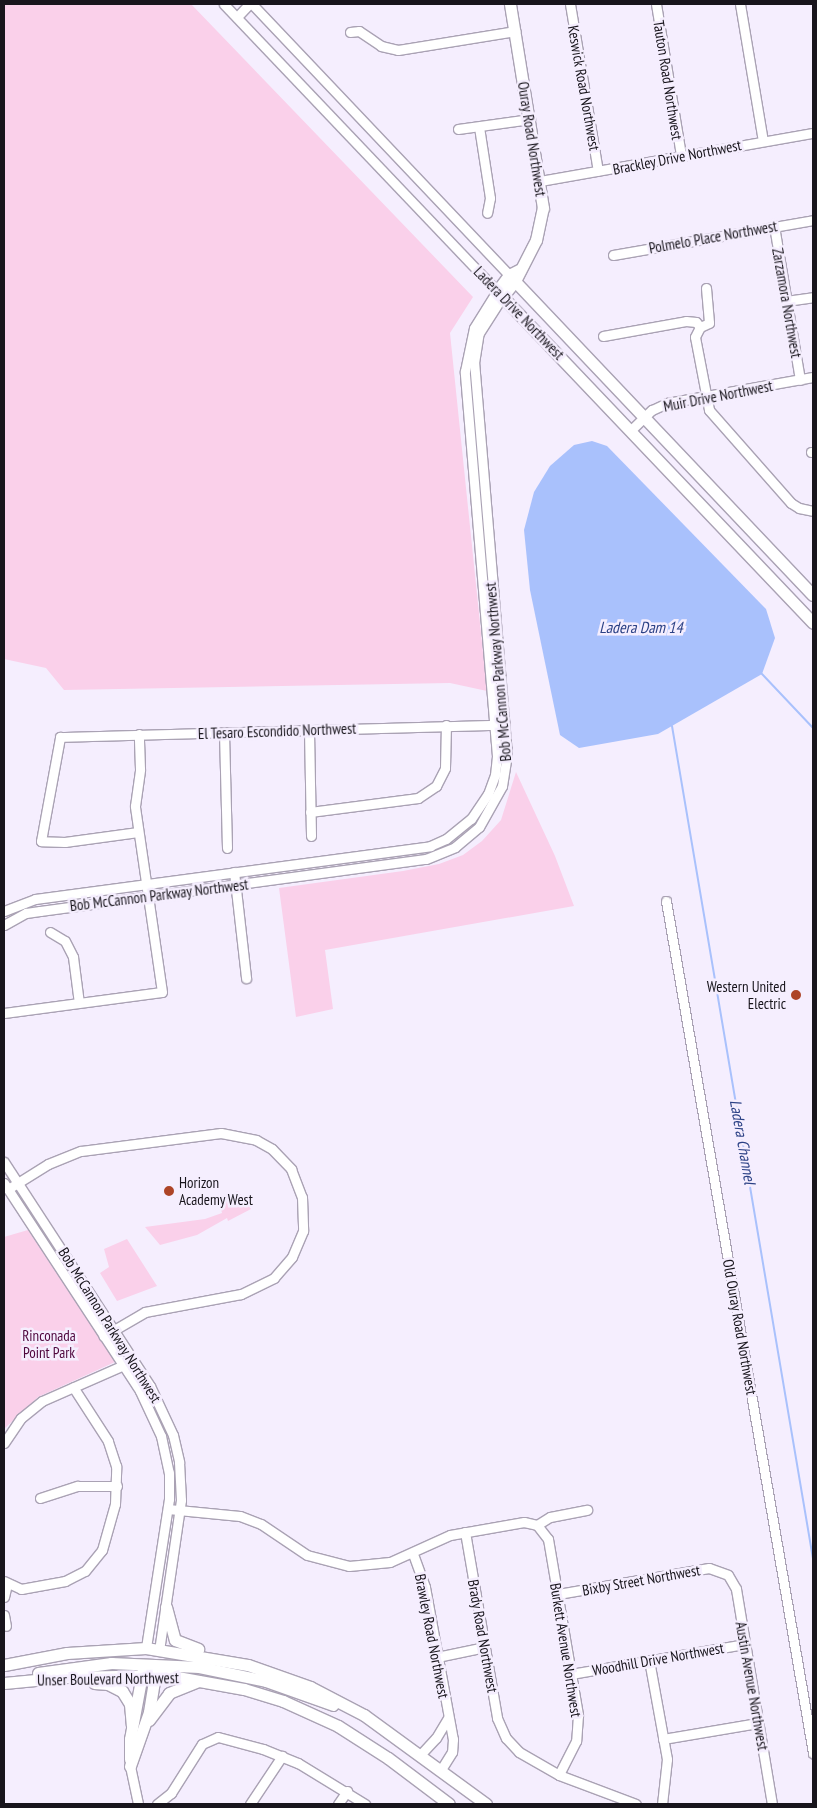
<!DOCTYPE html>
<html>
<head>
<meta charset="utf-8">
<style>
  body { margin:0 }
  #map { position:relative; width:817px; height:1808px; overflow:hidden; background:#f5eefe; font-family:"PT Sans Narrow",sans-serif }
  div>[style] { position:absolute }
  [style*='--x'] { left:calc(var(--x)*1px); top:calc(var(--y)*1px); width:calc(var(--w)*1px); rotate:calc(var(--a)*1deg) }
  .green>* { inset:0; background:#fad0ea }
  .water>* { inset:0; background:#a9c1fc }
  .stream>* { height:2px; margin:-1px; padding:0 1px; transform-origin:1px; border-radius:1px; background:#a9c1fc }
  .roads { filter:drop-shadow(1px 0 #aaa2b4) drop-shadow(-1px 0 #aaa2b4) drop-shadow(0 1px #aaa2b4) drop-shadow(0 -1px #aaa2b4) }
  .minor>* { height:9px; margin:-4.5px; padding:0 4.5px; transform-origin:4.5px; border-radius:4.5px; background:#fff }
  .major>* { height:11px; margin:-5.5px; padding:0 5.5px; transform-origin:5.5px; border-radius:5.5px; background:#fff }
  .dots>* { width:14px; height:14px; translate:-50% -50%; box-sizing:border-box; border:2px solid #f5eefe; border-radius:50% }
  span { translate:-50% -50%; white-space:nowrap; text-align:center; line-height:1.15; -webkit-text-stroke:5px #f5eefe; paint-order:stroke }
  .street-label { font-size:15px; color:#18151c }
  .poi-label { font-size:15px; color:#18151c }
  .right { translate:-100% -50%; text-align:right }
  .left { translate:0 -50%; text-align:left }
  .park-label { font-size:15px; color:#4f063d }
  .water-label { font-size:16px; color:#2b4185; font-style:italic }
  .frame { position:absolute; inset:0; border:5px solid #18151c; pointer-events:none }
</style>
</head>
<body>
<div id="map">
  <div class="green">
    <div style="clip-path:polygon(4px 4px,191px 4px,473px 297px,450px 333px,487px 691px,450px 683px,64px 690px,46px 668px,4px 659px)"></div>
    <div style="clip-path:polygon(516px 772px,555px 856px,574px 906px,325px 950px,333px 1009px,296px 1017px,279px 888px,403px 871px,439px 864px,463px 855px,482px 841px,501px 820px)"></div>
    <div style="clip-path:polygon(238px 1191px,251px 1209px,228px 1221px,227px 1218px,197px 1235px,160px 1245px,145px 1227px,205px 1219px,222px 1213px,218px 1197px)"></div>
    <div style="clip-path:polygon(28px 1230px,115px 1362px,38px 1397px,4px 1429px,4px 1237px)"></div>
    <div style="clip-path:polygon(127px 1239px,157px 1286px,117px 1301px,100px 1273px,109px 1267px,104px 1249px)"></div>
  </div>
  <div class="water">
    <div style="clip-path:polygon(592px 441px,607px 446px,766px 609px,775px 638px,762px 674px,658px 734px,579px 748px,560px 735px,530px 590px,524px 530px,534px 492px,550px 466px,574px 445px)"></div>
  </div>
  <div class="stream">
    <div style="--x:762;--y:674;--w:74;--a:46.6"></div>
    <div style="--x:672;--y:726;--w:845;--a:80.39"></div>
  </div>
  <div class="roads">
    <div class="minor">
      <div style="--x:252;--y:4;--w:373;--a:46.5"></div>
      <div style="--x:570;--y:4;--w:169;--a:80.5"></div>
      <div style="--x:656;--y:4;--w:153;--a:80.6"></div>
      <div style="--x:740;--y:4;--w:139;--a:80.5"></div>
      <div style="--x:237;--y:17;--w:18;--a:-47"></div>
      <div style="--x:350;--y:32;--w:9;--a:-6"></div>
      <div style="--x:359;--y:31;--w:27;--a:34"></div>
      <div style="--x:381;--y:46;--w:17;--a:13"></div>
      <div style="--x:398;--y:50;--w:119;--a:-9.2"></div>
      <div style="--x:479;--y:127;--w:72;--a:81.2"></div>
      <div style="--x:490;--y:198;--w:15;--a:101"></div>
      <div style="--x:458;--y:129;--w:73;--a:-7.9"></div>
      <div style="--x:540;--y:181;--w:277;--a:-10"></div>
      <div style="--x:774;--y:226;--w:156;--a:80.4"></div>
      <div style="--x:613;--y:255;--w:203;--a:-9.9"></div>
      <div style="--x:706;--y:288;--w:35;--a:85"></div>
      <div style="--x:709;--y:323;--w:10;--a:156"></div>
      <div style="--x:700;--y:327;--w:11;--a:117"></div>
      <div style="--x:695;--y:337;--w:74;--a:79.1"></div>
      <div style="--x:709;--y:410;--w:124;--a:48.6"></div>
      <div style="--x:791;--y:503;--w:9;--a:32"></div>
      <div style="--x:799;--y:508;--w:14;--a:12"></div>
      <div style="--x:786;--y:301;--w:27;--a:-8"></div>
      <div style="--x:603;--y:336;--w:84;--a:-10.2"></div>
      <div style="--x:686;--y:321;--w:10;--a:6"></div>
      <div style="--x:696;--y:322;--w:6;--a:51"></div>
      <div style="--x:631;--y:430;--w:29;--a:-44"></div>
      <div style="--x:652;--y:410;--w:17;--a:-25"></div>
      <div style="--x:667;--y:403;--w:148;--a:-10.1"></div>
      <div style="--x:811;--y:452;--w:2;--a:0"></div>
      <div style="--x:309;--y:731;--w:105;--a:88.9"></div>
      <div style="--x:224;--y:733;--w:115;--a:88.5"></div>
      <div style="--x:310;--y:812;--w:109;--a:-7.4"></div>
      <div style="--x:418;--y:798;--w:22;--a:-34"></div>
      <div style="--x:436;--y:786;--w:20;--a:-63"></div>
      <div style="--x:445;--y:768;--w:43;--a:-88.7"></div>
      <div style="--x:138;--y:832;--w:74;--a:172.2"></div>
      <div style="--x:65;--y:842;--w:24;--a:-178"></div>
      <div style="--x:41;--y:841;--w:106;--a:-79.6"></div>
      <div style="--x:60;--y:737;--w:434;--a:-1.6"></div>
      <div style="--x:234;--y:872;--w:107;--a:83.5"></div>
      <div style="--x:666;--y:901;--w:865;--a:80.21"></div>
      <div style="--x:4;--y:911;--w:33;--a:-21"></div>
      <div style="--x:35;--y:899;--w:399;--a:-7.6"></div>
      <div style="--x:430;--y:846;--w:17;--a:-24"></div>
      <div style="--x:446;--y:839;--w:32;--a:-39"></div>
      <div style="--x:471;--y:819;--w:30;--a:-56"></div>
      <div style="--x:488;--y:794;--w:20;--a:-70"></div>
      <div style="--x:495;--y:775;--w:19;--a:-84"></div>
      <div style="--x:497;--y:756;--w:386;--a:-94.8"></div>
      <div style="--x:465;--y:371;--w:44;--a:-78.2"></div>
      <div style="--x:474;--y:328;--w:44;--a:-58.1"></div>
      <div style="--x:497;--y:291;--w:396;--a:-133.6"></div>
      <div style="--x:4;--y:925;--w:25;--a:-29"></div>
      <div style="--x:26;--y:913;--w:14;--a:-8"></div>
      <div style="--x:40;--y:911;--w:389;--a:-7.7"></div>
      <div style="--x:426;--y:859;--w:31;--a:-22"></div>
      <div style="--x:455;--y:847;--w:31;--a:-40"></div>
      <div style="--x:479;--y:827;--w:47;--a:-60.7"></div>
      <div style="--x:502;--y:786;--w:32;--a:-81"></div>
      <div style="--x:507;--y:754;--w:392;--a:-94.8"></div>
      <div style="--x:474;--y:363;--w:30;--a:-81"></div>
      <div style="--x:479;--y:333;--w:43;--a:-57.4"></div>
      <div style="--x:50;--y:932;--w:17;--a:31"></div>
      <div style="--x:65;--y:941;--w:18;--a:63"></div>
      <div style="--x:73;--y:957;--w:46;--a:82.6"></div>
      <div style="--x:4;--y:1013;--w:159;--a:-7.6"></div>
      <div style="--x:162;--y:992;--w:188;--a:-98.3"></div>
      <div style="--x:135;--y:806;--w:37;--a:-82"></div>
      <div style="--x:140;--y:769;--w:35;--a:-92"></div>
      <div style="--x:4;--y:1162;--w:267;--a:56.9"></div>
      <div style="--x:150;--y:1386;--w:54;--a:64.9"></div>
      <div style="--x:173;--y:1435;--w:28;--a:77"></div>
      <div style="--x:179;--y:1462;--w:38;--a:87"></div>
      <div style="--x:181;--y:1500;--w:152;--a:98.3"></div>
      <div style="--x:4;--y:1183;--w:249;--a:56.8"></div>
      <div style="--x:140;--y:1391;--w:50;--a:65"></div>
      <div style="--x:161;--y:1436;--w:38;--a:78"></div>
      <div style="--x:169;--y:1473;--w:26;--a:90"></div>
      <div style="--x:169;--y:1499;--w:151;--a:98.8"></div>
      <div style="--x:8;--y:1189;--w:47;--a:-32"></div>
      <div style="--x:48;--y:1164;--w:35;--a:-22"></div>
      <div style="--x:81;--y:1151;--w:141;--a:-7.3"></div>
      <div style="--x:221;--y:1133;--w:36;--a:11"></div>
      <div style="--x:256;--y:1140;--w:18;--a:29"></div>
      <div style="--x:272;--y:1149;--w:28;--a:46"></div>
      <div style="--x:291;--y:1169;--w:30;--a:69"></div>
      <div style="--x:302;--y:1197;--w:34;--a:88"></div>
      <div style="--x:303;--y:1231;--w:28;--a:113"></div>
      <div style="--x:292;--y:1257;--w:28;--a:131"></div>
      <div style="--x:274;--y:1278;--w:37;--a:154"></div>
      <div style="--x:241;--y:1294;--w:98;--a:169.4"></div>
      <div style="--x:145;--y:1312;--w:48;--a:149.7"></div>
      <div style="--x:4;--y:1443;--w:30;--a:-56"></div>
      <div style="--x:21;--y:1418;--w:27;--a:-39"></div>
      <div style="--x:42;--y:1401;--w:94;--a:-23.8"></div>
      <div style="--x:40;--y:1498;--w:40;--a:-18"></div>
      <div style="--x:78;--y:1486;--w:39;--a:0"></div>
      <div style="--x:168;--y:1509;--w:72;--a:5.6"></div>
      <div style="--x:240;--y:1516;--w:22;--a:21"></div>
      <div style="--x:261;--y:1524;--w:55;--a:34"></div>
      <div style="--x:307;--y:1555;--w:43;--a:14.7"></div>
      <div style="--x:349;--y:1566;--w:41;--a:-5.6"></div>
      <div style="--x:390;--y:1562;--w:66;--a:-24.2"></div>
      <div style="--x:450;--y:1535;--w:75;--a:-10"></div>
      <div style="--x:524;--y:1522;--w:13;--a:13"></div>
      <div style="--x:537;--y:1525;--w:18;--a:52"></div>
      <div style="--x:548;--y:1539;--w:179;--a:80.3"></div>
      <div style="--x:578;--y:1715;--w:26;--a:94"></div>
      <div style="--x:576;--y:1741;--w:38;--a:117"></div>
      <div style="--x:537;--y:1525;--w:15;--a:-32"></div>
      <div style="--x:550;--y:1517;--w:38;--a:-11"></div>
      <div style="--x:465;--y:1532;--w:189;--a:80.2"></div>
      <div style="--x:497;--y:1718;--w:22;--a:66"></div>
      <div style="--x:506;--y:1738;--w:19;--a:47"></div>
      <div style="--x:519;--y:1752;--w:46;--a:29.9"></div>
      <div style="--x:559;--y:1775;--w:82;--a:20.6"></div>
      <div style="--x:413;--y:1554;--w:35;--a:70"></div>
      <div style="--x:425;--y:1587;--w:155;--a:79.6"></div>
      <div style="--x:453;--y:1739;--w:13;--a:94"></div>
      <div style="--x:452;--y:1752;--w:22;--a:122"></div>
      <div style="--x:4;--y:1581;--w:19;--a:25"></div>
      <div style="--x:21;--y:1589;--w:45;--a:-10.3"></div>
      <div style="--x:65;--y:1581;--w:22;--a:-27"></div>
      <div style="--x:85;--y:1571;--w:27;--a:-51"></div>
      <div style="--x:102;--y:1550;--w:48;--a:-74.2"></div>
      <div style="--x:115;--y:1504;--w:38;--a:-88"></div>
      <div style="--x:116;--y:1466;--w:26;--a:-108"></div>
      <div style="--x:108;--y:1441;--w:64;--a:-122.9"></div>
      <div style="--x:558;--y:1594;--w:153;--a:-9.8"></div>
      <div style="--x:709;--y:1568;--w:20;--a:20"></div>
      <div style="--x:728;--y:1575;--w:16;--a:60"></div>
      <div style="--x:736;--y:1589;--w:218;--a:80.5"></div>
      <div style="--x:4;--y:1597;--w:13;--a:-77"></div>
      <div style="--x:4;--y:1615;--w:11;--a:80"></div>
      <div style="--x:437;--y:1657;--w:49;--a:-11.8"></div>
      <div style="--x:649;--y:1660;--w:101;--a:79.7"></div>
      <div style="--x:667;--y:1759;--w:45;--a:96.3"></div>
      <div style="--x:571;--y:1674;--w:177;--a:-9.8"></div>
      <div style="--x:663;--y:1739;--w:96;--a:-9.6"></div>
      <div style="--x:420;--y:1755;--w:23;--a:-47"></div>
      <div style="--x:436;--y:1738;--w:23;--a:-59"></div>
      <div style="--x:130;--y:1766;--w:39;--a:78"></div>
      <div style="--x:157;--y:1804;--w:18;--a:-38"></div>
      <div style="--x:171;--y:1793;--w:58;--a:-57.7"></div>
      <div style="--x:202;--y:1744;--w:17;--a:-24"></div>
      <div style="--x:218;--y:1737;--w:47;--a:14.9"></div>
      <div style="--x:263;--y:1749;--w:38;--a:22"></div>
      <div style="--x:298;--y:1763;--w:79;--a:31.5"></div>
      <div style="--x:250;--y:1804;--w:58;--a:-56.3"></div>
      <div style="--x:338;--y:1804;--w:16;--a:-55"></div>
    </div>
    <div class="major">
      <div style="--x:519;--y:270;--w:11;--a:153"></div>
      <div style="--x:509;--y:275;--w:20;--a:127"></div>
      <div style="--x:497;--y:291;--w:458;--a:46.4"></div>
      <div style="--x:509;--y:275;--w:441;--a:46.5"></div>
      <div style="--x:502;--y:297;--w:21;--a:-51"></div>
      <div style="--x:515;--y:281;--w:46;--a:-62.9"></div>
      <div style="--x:536;--y:240;--w:33;--a:-78"></div>
      <div style="--x:543;--y:208;--w:207;--a:-99.2"></div>
      <div style="--x:166;--y:1607;--w:34;--a:75"></div>
      <div style="--x:175;--y:1640;--w:25;--a:21"></div>
      <div style="--x:4;--y:1665;--w:64;--a:-10.8"></div>
      <div style="--x:67;--y:1653;--w:79;--a:-3.6"></div>
      <div style="--x:146;--y:1648;--w:103;--a:9.5"></div>
      <div style="--x:248;--y:1665;--w:66;--a:19.5"></div>
      <div style="--x:310;--y:1687;--w:61;--a:27.4"></div>
      <div style="--x:364;--y:1715;--w:151;--a:36.1"></div>
      <div style="--x:38;--y:1673;--w:74;--a:-7.8"></div>
      <div style="--x:111;--y:1663;--w:88;--a:2.6"></div>
      <div style="--x:199;--y:1667;--w:68;--a:11.8"></div>
      <div style="--x:266;--y:1681;--w:71;--a:19.7"></div>
      <div style="--x:4;--y:1683;--w:63;--a:-5.4"></div>
      <div style="--x:67;--y:1677;--w:99;--a:-1.2"></div>
      <div style="--x:166;--y:1675;--w:79;--a:10.2"></div>
      <div style="--x:244;--y:1689;--w:41;--a:17.1"></div>
      <div style="--x:283;--y:1701;--w:60;--a:24.4"></div>
      <div style="--x:338;--y:1726;--w:59;--a:32.6"></div>
      <div style="--x:388;--y:1758;--w:76;--a:37"></div>
      <div style="--x:94;--y:1683;--w:14;--a:4"></div>
      <div style="--x:108;--y:1684;--w:16;--a:27"></div>
      <div style="--x:122;--y:1691;--w:15;--a:58"></div>
      <div style="--x:130;--y:1704;--w:21;--a:85"></div>
      <div style="--x:149;--y:1720;--w:34;--a:-53"></div>
      <div style="--x:169;--y:1693;--w:32;--a:-22"></div>
      <div style="--x:130;--y:1759;--w:20;--a:-90"></div>
      <div style="--x:130;--y:1739;--w:71;--a:-79.5"></div>
      <div style="--x:130;--y:1766;--w:57;--a:-70.6"></div>
      <div style="--x:149;--y:1712;--w:44;--a:-80.8"></div>
    </div>
  </div>
  <div class="dots">
    <div style="left:796px;top:995px;background:#ad4427"></div>
    <div style="left:169px;top:1191px;background:#ad4427"></div>
  </div>
  <div class="street-label">
    <span style="left:668px;top:80px;rotate:81deg">Tauton Road Northwest</span>
    <span style="left:584px;top:88px;rotate:80deg">Keswick Road Northwest</span>
    <span style="left:532px;top:139px;rotate:81deg">Ouray Road Northwest</span>
    <span style="left:677px;top:157px;rotate:-11deg">Brackley Drive Northwest</span>
    <span style="left:713px;top:237px;rotate:-10deg">Polmelo Place Northwest</span>
    <span style="left:787px;top:303px;rotate:80deg">Zarzamora Northwest</span>
    <span style="left:519px;top:313px;rotate:46deg">Ladera Drive Northwest</span>
    <span style="left:718px;top:396px;rotate:-11deg">Muir Drive Northwest</span>
    <span style="left:498px;top:672px;rotate:-95deg">Bob McCannon Parkway Northwest</span>
    <span style="left:277px;top:731px;rotate:-2deg">El Tesaro Escondido Northwest</span>
    <span style="left:159px;top:895px;rotate:-7deg">Bob McCannon Parkway Northwest</span>
    <span style="left:110px;top:1325px;rotate:58deg">Bob McCannon Parkway Northwest</span>
    <span style="left:740px;top:1327px;rotate:80deg">Old Ouray Road Northwest</span>
    <span style="left:641px;top:1580px;rotate:-10deg">Bixby Street Northwest</span>
    <span style="left:432px;top:1636px;rotate:79deg">Brawley Road Northwest</span>
    <span style="left:483px;top:1636px;rotate:80deg">Brady Road Northwest</span>
    <span style="left:566px;top:1650px;rotate:81deg">Burkett Avenue Northwest</span>
    <span style="left:658px;top:1659px;rotate:-10deg">Woodhill Drive Northwest</span>
    <span style="left:108px;top:1679px;rotate:-1deg">Unser Boulevard Northwest</span>
    <span style="left:752px;top:1686px;rotate:80deg">Austin Avenue Northwest</span>
  </div>
  <div class="poi-label">
    <span class="right" style="left:786px;top:995px">Western United<br>Electric</span>
    <span class="left" style="left:179px;top:1191px">Horizon<br>Academy West</span>
  </div>
  <div class="park-label">
    <span style="left:49px;top:1344px">Rinconada<br>Point Park</span>
  </div>
  <div class="water-label">
    <span style="left:641px;top:627px">Ladera Dam 14</span>
    <span style="left:743px;top:1142px;rotate:80deg">Ladera Channel</span>
  </div>
  <div class="frame"></div>
</div>
</body>
</html>
